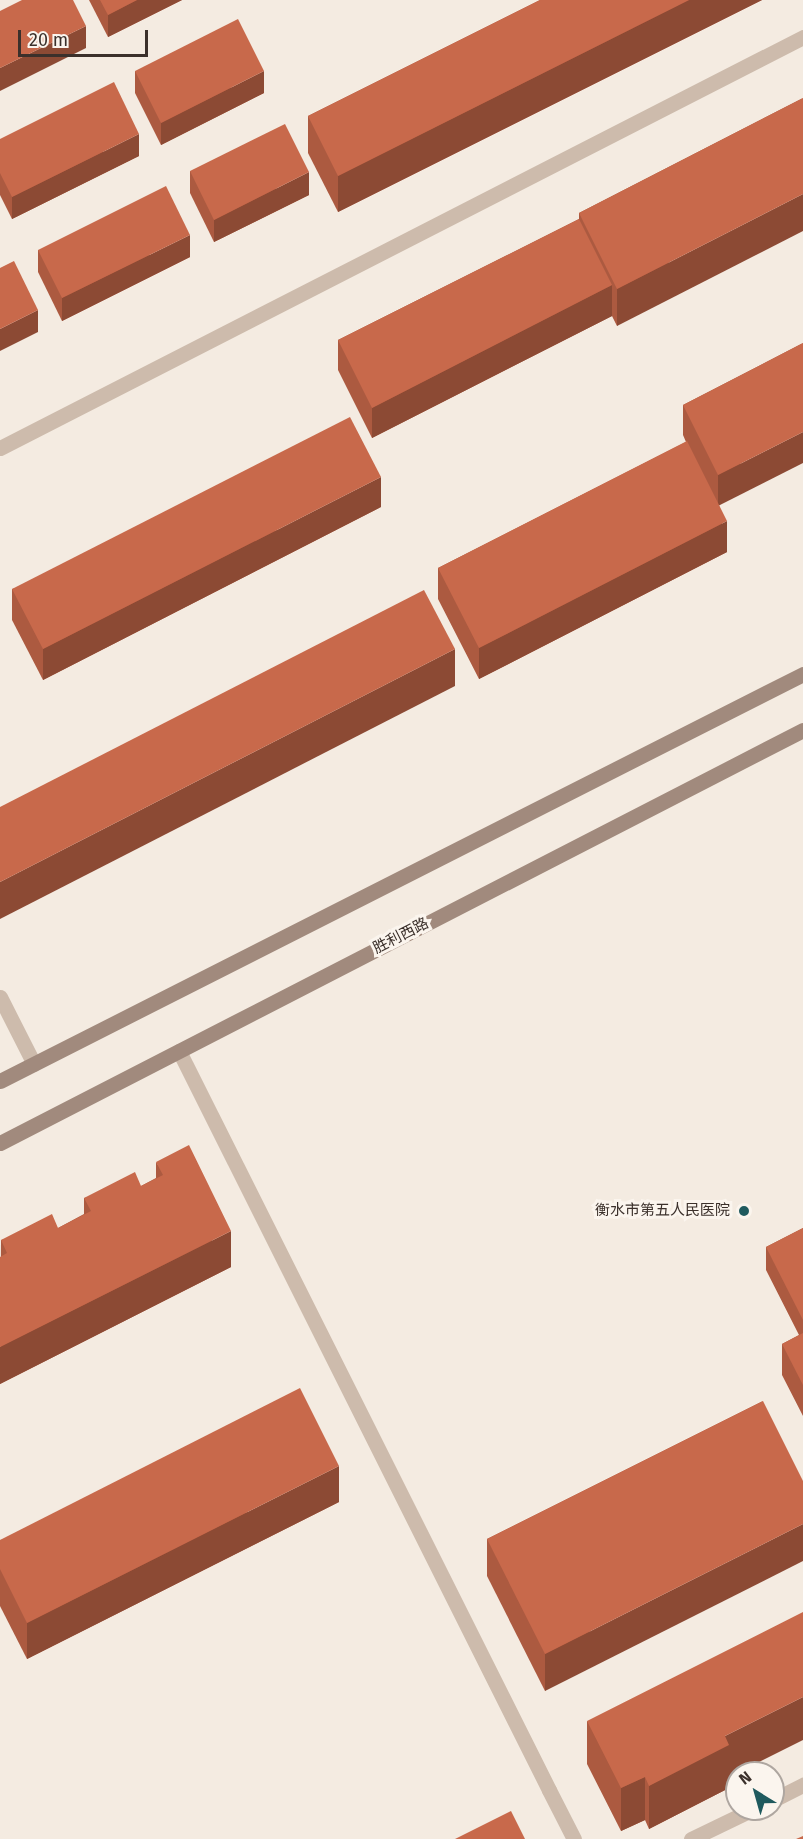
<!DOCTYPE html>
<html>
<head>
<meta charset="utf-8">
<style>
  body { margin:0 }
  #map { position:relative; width:803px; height:1839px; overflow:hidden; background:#f4ebe1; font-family:"Fira Sans","Noto Sans SC",sans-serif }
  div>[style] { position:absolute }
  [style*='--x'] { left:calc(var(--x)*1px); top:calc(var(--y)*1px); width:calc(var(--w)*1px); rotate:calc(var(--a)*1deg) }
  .lane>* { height:15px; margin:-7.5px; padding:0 7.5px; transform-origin:7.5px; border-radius:7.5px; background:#cdbbac }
  .street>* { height:15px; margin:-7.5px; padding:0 7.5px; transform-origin:7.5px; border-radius:7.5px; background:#cdbbac }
  .secondary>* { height:15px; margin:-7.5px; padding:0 7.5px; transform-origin:7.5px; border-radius:7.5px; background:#a18a7d }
  .wall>* { inset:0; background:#ac5a40 }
  .shaded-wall>* { inset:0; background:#8c4a34 }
  .building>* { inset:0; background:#c8694b }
  .dots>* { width:16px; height:16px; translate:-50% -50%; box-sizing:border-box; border:3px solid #fbf5ee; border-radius:50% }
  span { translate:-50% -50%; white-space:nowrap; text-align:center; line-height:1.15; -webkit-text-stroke:6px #fbf5ee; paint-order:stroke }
  .street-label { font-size:15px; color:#3b302b }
  .poi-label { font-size:15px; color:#3b302b }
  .right { translate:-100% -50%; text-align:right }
  .north { position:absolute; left:725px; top:1761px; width:60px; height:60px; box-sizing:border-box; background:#fbf5ee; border:2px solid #aea6a0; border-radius:50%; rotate:323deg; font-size:16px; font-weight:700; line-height:24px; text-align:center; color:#3b302b }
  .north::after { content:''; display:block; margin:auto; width:21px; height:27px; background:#1f5a5e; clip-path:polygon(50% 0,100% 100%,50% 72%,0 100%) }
  .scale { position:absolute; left:18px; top:30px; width:130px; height:27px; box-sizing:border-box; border:3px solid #3b302b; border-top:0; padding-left:8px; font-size:18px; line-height:21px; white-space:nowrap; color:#3b302b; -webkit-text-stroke:4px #fbf5ee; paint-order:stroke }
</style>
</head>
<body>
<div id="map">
  <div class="lane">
    <div style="--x:549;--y:1790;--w:55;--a:63"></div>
    <div style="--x:773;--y:1800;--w:34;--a:-27"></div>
    <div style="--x:691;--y:1839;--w:69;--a:-25.8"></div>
  </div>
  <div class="street">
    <div style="--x:0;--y:448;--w:902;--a:-27.1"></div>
    <div style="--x:0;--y:997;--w:75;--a:63.1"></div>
    <div style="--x:179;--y:1051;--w:826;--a:63.4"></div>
  </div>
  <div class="secondary">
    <div style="--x:0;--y:1081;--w:900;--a:-26.88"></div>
    <div style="--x:0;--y:1143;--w:903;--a:-27.22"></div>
  </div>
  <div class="wall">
    <div style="clip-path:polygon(89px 0,182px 0,108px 37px)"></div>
    <div style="clip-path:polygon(540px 0,762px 0,338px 212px,308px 153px,308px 116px)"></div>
    <div style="clip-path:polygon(135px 71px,264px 93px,161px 145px,135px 93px)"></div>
    <div style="clip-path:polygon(803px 98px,617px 326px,612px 316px,372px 438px,338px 370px,338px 340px,579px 219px,579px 213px)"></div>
    <div style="clip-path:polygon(0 139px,139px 156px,12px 219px,0 195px)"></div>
    <div style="clip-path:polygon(190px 171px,309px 195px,214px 242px,190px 193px)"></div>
    <div style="clip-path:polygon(38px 250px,190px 257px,62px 321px,38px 272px)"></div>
    <div style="clip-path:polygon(803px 343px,719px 505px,727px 552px,479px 679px,438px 599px,438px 568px,686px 442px,683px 435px,683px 405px)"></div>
    <div style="clip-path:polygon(381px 507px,43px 680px,12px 620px,12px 589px)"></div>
    <div style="clip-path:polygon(156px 1162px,231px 1267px,0 1384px,1px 1240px,58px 1228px,84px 1214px,84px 1198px,141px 1186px,156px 1178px)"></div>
    <div style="clip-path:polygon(803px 1228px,803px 1416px,782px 1375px,782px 1344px,799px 1335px,766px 1270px,766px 1247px)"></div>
    <div style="clip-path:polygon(763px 1401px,545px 1691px,487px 1576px,487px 1539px)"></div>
    <div style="clip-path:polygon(339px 1502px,27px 1659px,0 1606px,0 1540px)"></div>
    <div style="clip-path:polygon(587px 1721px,729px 1777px,729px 1788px,649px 1829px,645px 1820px,621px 1831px,587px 1764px)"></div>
  </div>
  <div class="shaded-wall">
    <div style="clip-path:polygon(137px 0,182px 0,108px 37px,108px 15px)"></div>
    <div style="clip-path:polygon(689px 0,762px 0,338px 212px,338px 176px)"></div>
    <div style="clip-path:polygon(86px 26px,86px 48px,0 91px,0 68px)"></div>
    <div style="clip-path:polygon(264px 71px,264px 93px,161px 145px,161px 123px)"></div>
    <div style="clip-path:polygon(139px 134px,139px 156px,12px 219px,12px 197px)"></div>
    <div style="clip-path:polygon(309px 172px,309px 195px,214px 242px,214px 220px)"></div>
    <div style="clip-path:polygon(803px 194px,803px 231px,617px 326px,617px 289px)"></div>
    <div style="clip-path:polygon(190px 235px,190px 257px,62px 321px,62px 298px)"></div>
    <div style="clip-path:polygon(612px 285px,612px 316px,372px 438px,372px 408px)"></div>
    <div style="clip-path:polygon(38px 310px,38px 332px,0 351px,0 329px)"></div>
    <div style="clip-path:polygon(803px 432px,803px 463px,718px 506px,718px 475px)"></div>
    <div style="clip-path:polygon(381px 477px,381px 507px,43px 680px,43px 649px)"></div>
    <div style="clip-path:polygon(727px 521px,727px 552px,479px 679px,479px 648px)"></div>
    <div style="clip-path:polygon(455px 649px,455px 686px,0 919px,0 882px)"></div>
    <div style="clip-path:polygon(231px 1231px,231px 1267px,0 1384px,0 1347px)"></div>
    <div style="clip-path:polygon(339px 1466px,339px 1502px,27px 1659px,27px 1623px)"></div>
    <div style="clip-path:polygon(803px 1524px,803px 1561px,545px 1691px,545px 1654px)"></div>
    <div style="clip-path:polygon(803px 1697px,803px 1740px,729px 1777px,729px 1788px,649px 1829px,649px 1786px,725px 1736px)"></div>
    <div style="clip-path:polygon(645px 1777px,645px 1820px,621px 1831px,621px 1788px)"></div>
  </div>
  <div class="building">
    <div style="clip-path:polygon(22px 0,73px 0,86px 26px,0 68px,0 11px)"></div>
    <div style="clip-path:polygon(100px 0,137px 0,108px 15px)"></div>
    <div style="clip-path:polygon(540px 0,689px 0,338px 176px,308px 116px)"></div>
    <div style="clip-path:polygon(238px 19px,264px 71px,161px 123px,135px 71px)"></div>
    <div style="clip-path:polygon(114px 82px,139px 134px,12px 197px,0 173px,0 139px)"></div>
    <div style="clip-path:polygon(803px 98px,803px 194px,617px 289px,579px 213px)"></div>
    <div style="clip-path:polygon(285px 124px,309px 172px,214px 220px,190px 171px)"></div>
    <div style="clip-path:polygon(166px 186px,190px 235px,62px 298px,38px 250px)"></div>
    <div style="clip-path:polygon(579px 219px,612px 285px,372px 408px,338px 340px)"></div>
    <div style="clip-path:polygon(14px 261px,38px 310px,0 329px,0 268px)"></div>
    <div style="clip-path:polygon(803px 343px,803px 432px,718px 475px,683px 405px)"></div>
    <div style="clip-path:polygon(350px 417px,381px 477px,43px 649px,12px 589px)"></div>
    <div style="clip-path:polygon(687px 441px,727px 521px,479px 648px,438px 568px)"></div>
    <div style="clip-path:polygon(424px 590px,455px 649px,0 882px,0 807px)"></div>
    <div style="clip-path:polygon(189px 1145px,231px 1231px,0 1347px,0 1257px,7px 1253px,1px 1240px,52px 1214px,58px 1228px,91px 1211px,84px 1198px,135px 1172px,141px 1186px,163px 1175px,156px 1162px)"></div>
    <div style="clip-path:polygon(803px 1228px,803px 1320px,766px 1247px)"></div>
    <div style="clip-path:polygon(803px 1333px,803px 1385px,782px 1344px)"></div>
    <div style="clip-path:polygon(300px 1388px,339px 1466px,27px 1623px,0 1569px,0 1540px)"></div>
    <div style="clip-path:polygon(763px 1401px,803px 1481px,803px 1524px,545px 1654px,487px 1539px)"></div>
    <div style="clip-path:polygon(803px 1612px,803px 1697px,725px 1736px,729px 1745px,649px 1786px,645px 1777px,621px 1788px,587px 1721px)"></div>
    <div style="clip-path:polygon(511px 1811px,525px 1839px,455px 1839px)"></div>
    <div style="clip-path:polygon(803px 1836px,803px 1839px,796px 1839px)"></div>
  </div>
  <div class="dots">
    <div style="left:744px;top:1211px;background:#1f5a5e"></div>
  </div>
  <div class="street-label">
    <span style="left:401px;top:936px;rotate:-27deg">胜利西路</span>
  </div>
  <div class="poi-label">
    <span class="right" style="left:730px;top:1211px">衡水市第五人民医院</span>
  </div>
  <div class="north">N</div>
  <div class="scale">20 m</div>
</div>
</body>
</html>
